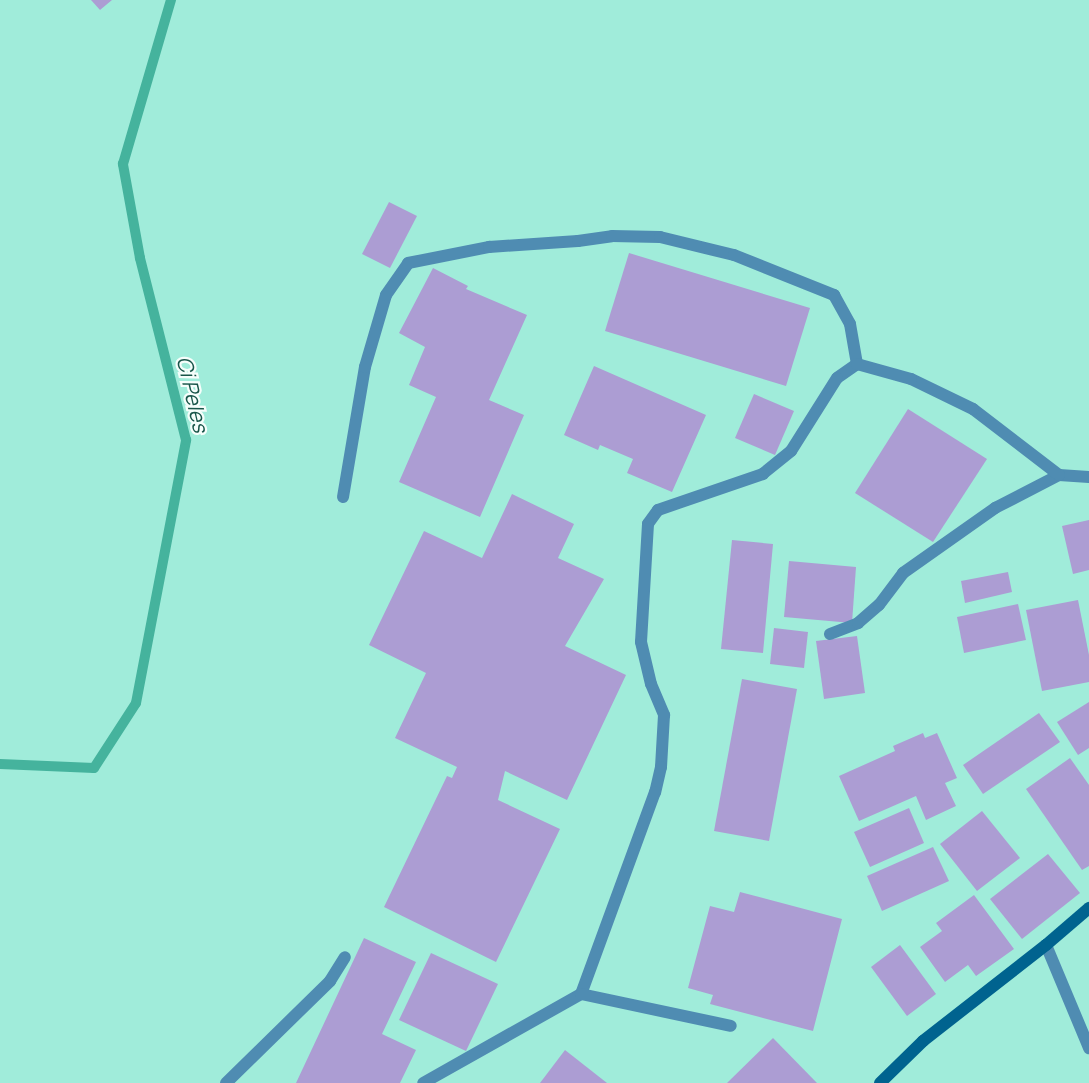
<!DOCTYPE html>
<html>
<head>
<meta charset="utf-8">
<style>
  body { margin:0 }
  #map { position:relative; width:1089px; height:1083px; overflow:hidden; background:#a0ecda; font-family:Manrope,sans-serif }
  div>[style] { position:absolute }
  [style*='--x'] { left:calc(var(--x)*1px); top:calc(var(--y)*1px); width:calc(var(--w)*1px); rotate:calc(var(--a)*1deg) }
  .stream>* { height:10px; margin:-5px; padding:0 5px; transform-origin:5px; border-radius:5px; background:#45b39d }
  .building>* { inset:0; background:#ac9dd3 }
  .service>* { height:12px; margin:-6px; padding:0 6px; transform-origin:6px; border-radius:6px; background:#4f8cb2 }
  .minor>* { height:12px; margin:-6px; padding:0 6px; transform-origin:6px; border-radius:6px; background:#4f8cb2 }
  .secondary>* { height:12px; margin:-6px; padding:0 6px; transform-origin:6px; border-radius:6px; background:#00638f }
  span { translate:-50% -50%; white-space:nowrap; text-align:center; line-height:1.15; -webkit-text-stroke:4.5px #f6fefb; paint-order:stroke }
  .water-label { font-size:21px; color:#185549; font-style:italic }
</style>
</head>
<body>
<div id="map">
  <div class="stream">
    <div style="--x:0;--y:764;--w:94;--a:2.4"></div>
    <div style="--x:94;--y:768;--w:77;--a:-57.1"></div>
    <div style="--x:136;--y:703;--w:268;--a:-79.2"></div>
    <div style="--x:186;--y:440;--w:188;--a:-104.2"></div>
    <div style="--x:140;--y:258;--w:96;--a:-100.3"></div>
    <div style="--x:123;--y:164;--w:171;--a:-73.7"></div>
  </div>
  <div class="building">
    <div style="clip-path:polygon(91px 0,112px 0,100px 10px)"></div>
    <div style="clip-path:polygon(389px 202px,417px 216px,390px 268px,362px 254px)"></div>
    <div style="clip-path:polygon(629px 253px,810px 308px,786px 386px,605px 331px)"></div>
    <div style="clip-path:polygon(433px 268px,468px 286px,466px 289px,527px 315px,489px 400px,524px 415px,480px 517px,399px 482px,436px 397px,409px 385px,425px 347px,399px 333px)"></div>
    <div style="clip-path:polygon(594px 366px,706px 415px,672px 492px,627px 473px,633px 459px,600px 445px,598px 450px,564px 435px)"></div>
    <div style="clip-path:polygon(754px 394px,794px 411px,775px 455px,735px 438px)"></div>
    <div style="clip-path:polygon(908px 409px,987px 459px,933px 542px,855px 493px)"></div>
    <div style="clip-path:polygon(512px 494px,574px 524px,558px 558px,604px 579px,565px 646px,626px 675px,567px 800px,505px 771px,498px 800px,560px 829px,496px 962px,384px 907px,447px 776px,452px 778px,457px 767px,395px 738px,426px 673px,369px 645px,424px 531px,482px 558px)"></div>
    <div style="clip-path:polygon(1089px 520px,1089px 570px,1073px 574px,1062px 526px)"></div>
    <div style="clip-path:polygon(732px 540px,773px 544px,763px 653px,721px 649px)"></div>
    <div style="clip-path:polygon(789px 561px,856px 567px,852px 623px,784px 617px)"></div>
    <div style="clip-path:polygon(1008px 572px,1012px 592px,965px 603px,961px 581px)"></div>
    <div style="clip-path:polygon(1078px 600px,1089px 655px,1089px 682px,1042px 691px,1026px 610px)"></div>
    <div style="clip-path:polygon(1018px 604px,1026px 640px,964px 653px,957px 617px)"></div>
    <div style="clip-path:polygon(774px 628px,808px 632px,804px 668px,770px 664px)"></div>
    <div style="clip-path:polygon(857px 636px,865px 693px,824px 699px,816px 641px)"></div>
    <div style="clip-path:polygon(742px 679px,797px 689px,769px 841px,714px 831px)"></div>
    <div style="clip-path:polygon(1089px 702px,1089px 748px,1078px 755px,1057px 722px)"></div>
    <div style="clip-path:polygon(1039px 713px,1060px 742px,983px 794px,963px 765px)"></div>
    <div style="clip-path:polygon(923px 733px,925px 738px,937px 733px,957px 778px,945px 783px,956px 806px,926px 820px,916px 796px,859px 821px,839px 776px,895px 751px,893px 746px)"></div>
    <div style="clip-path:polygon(1070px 758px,1089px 785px,1089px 866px,1082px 870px,1026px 789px)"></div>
    <div style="clip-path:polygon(909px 808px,924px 843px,870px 867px,854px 832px)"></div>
    <div style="clip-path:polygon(982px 811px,1020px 858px,977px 891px,940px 844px)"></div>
    <div style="clip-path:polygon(933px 847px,949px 881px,882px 911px,867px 876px)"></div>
    <div style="clip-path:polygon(1048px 854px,1080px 893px,1022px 939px,990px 899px)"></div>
    <div style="clip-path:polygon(740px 892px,842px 919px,813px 1031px,710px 1004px,713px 995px,688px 988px,710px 906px,734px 912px)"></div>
    <div style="clip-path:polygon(974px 895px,1014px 949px,976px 976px,968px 965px,945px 982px,920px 947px,942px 931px,936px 923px)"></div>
    <div style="clip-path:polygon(364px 938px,416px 962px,382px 1034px,416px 1050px,400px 1083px,296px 1083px)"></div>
    <div style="clip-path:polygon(900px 945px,936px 994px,907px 1016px,871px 967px)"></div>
    <div style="clip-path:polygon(431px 953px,498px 984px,466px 1051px,399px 1020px)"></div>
    <div style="clip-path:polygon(773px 1038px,817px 1083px,727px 1083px)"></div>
    <div style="clip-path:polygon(565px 1050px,607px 1083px,540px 1083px)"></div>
  </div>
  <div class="service">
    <div style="--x:1059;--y:475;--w:30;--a:4"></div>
    <div style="--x:343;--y:497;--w:132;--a:-80.4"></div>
    <div style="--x:365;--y:367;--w:75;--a:-73.7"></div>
    <div style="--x:386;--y:295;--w:39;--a:-55"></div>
    <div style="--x:408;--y:263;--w:83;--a:-11.2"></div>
    <div style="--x:489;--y:247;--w:89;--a:-3.9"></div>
    <div style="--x:578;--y:241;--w:34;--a:-8"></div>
    <div style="--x:612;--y:236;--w:48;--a:1.2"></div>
    <div style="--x:660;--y:237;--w:76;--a:13.7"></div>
    <div style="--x:734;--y:255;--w:108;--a:21.8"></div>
    <div style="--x:834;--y:295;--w:33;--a:61"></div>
    <div style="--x:850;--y:324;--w:41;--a:80.1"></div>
    <div style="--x:857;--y:364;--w:24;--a:145"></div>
    <div style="--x:837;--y:378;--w:86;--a:122.2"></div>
    <div style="--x:791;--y:451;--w:36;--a:141"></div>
    <div style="--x:763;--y:474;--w:111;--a:161.1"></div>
    <div style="--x:658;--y:510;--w:17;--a:126"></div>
    <div style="--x:648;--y:524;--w:118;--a:93.4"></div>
    <div style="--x:641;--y:642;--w:43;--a:76.6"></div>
    <div style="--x:651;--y:684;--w:34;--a:67"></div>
    <div style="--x:664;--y:715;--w:52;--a:93.3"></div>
    <div style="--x:661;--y:767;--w:26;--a:103"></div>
    <div style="--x:655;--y:792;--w:215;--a:110.1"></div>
    <div style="--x:581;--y:994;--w:181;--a:150.6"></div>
    <div style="--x:830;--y:634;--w:30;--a:-21"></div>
    <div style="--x:858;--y:623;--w:28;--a:-41"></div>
    <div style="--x:879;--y:605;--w:40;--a:-53"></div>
    <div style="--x:903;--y:573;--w:113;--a:-35.2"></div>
    <div style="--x:995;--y:508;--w:72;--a:-27.3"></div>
    <div style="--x:1059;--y:475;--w:108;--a:-142.5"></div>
    <div style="--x:973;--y:409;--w:69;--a:-154.2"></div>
    <div style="--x:911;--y:379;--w:56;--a:-164.5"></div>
    <div style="--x:581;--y:994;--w:153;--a:12"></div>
    <div style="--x:226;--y:1083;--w:146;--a:-44.4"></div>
  </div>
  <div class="minor">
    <div style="--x:1046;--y:945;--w:112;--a:67.3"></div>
    <div style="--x:330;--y:981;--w:28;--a:-58"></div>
  </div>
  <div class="secondary">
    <div style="--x:880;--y:1083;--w:60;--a:-44.3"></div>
    <div style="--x:923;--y:1041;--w:156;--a:-38"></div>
    <div style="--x:1046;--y:945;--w:57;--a:-40.7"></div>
  </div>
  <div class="water-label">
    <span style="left:193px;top:394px;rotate:77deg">Ci Peles</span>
  </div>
</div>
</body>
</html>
